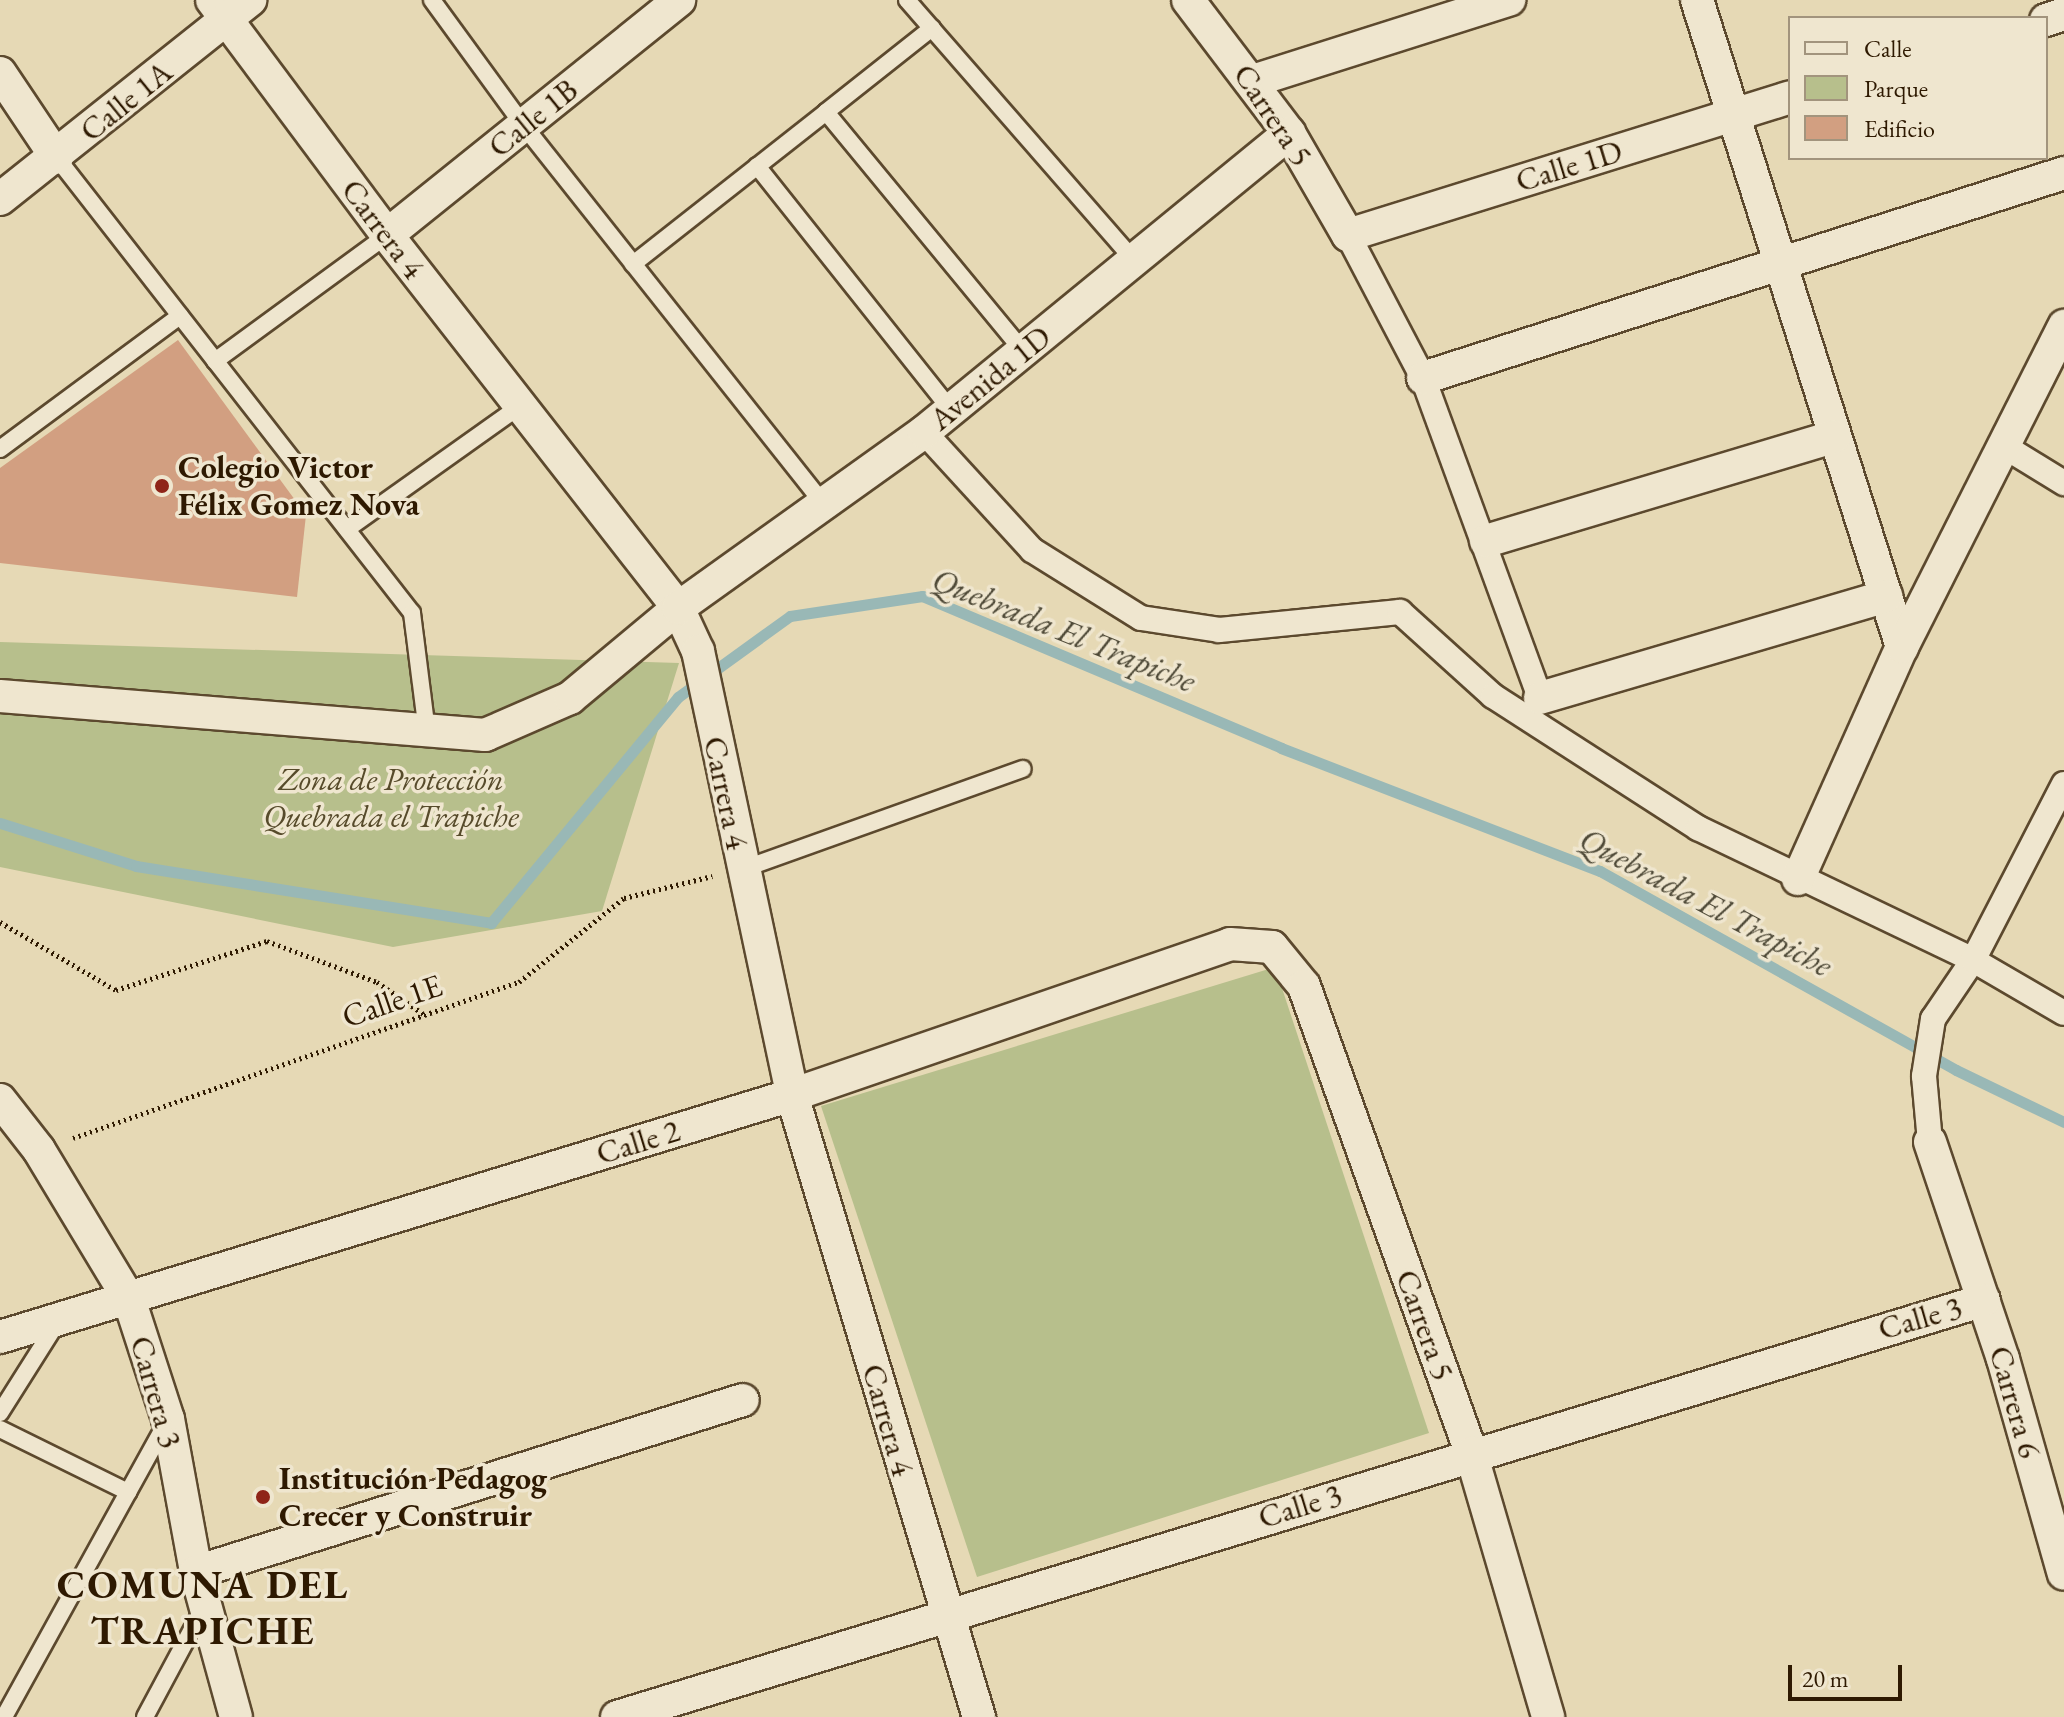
<!DOCTYPE html>
<html>
<head>
<meta charset="utf-8">
<style>
  body { margin:0 }
  #map { position:relative; width:2064px; height:1717px; overflow:hidden; background:#e6d9b5; font-family:"EB Garamond",serif }
  div>[style] { position:absolute }
  [style*='--x'] { left:calc(var(--x)*1px); top:calc(var(--y)*1px); width:calc(var(--w)*1px); rotate:calc(var(--a)*1deg) }
  .green>* { inset:0; background:#b7bf8c }
  .stream>* { height:11px; margin:-5.5px; padding:0 5.5px; transform-origin:5.5px; border-radius:5.5px; background:#99b8b6 }
  .building>* { inset:0; background:#d29f81 }
  .path>* { height:5px; margin-top:-2.5px; transform-origin:0; background:repeating-linear-gradient(90deg,#2e1901 0 2px,transparent 0 6px) }
  .roads { filter:drop-shadow(2px 0 #5c492e) drop-shadow(-2px 0 #5c492e) drop-shadow(0 2px #5c492e) drop-shadow(0 -2px #5c492e) }
  .service>* { height:16px; margin:-8px; padding:0 8px; transform-origin:8px; border-radius:8px; background:#efe6cf }
  .pedestrian>* { height:24px; margin:-12px; padding:0 12px; transform-origin:12px; border-radius:12px; background:#efe6cf }
  .minor>* { height:32px; margin:-16px; padding:0 16px; transform-origin:16px; border-radius:16px; background:#efe6cf }
  .dots>* { width:22px; height:22px; translate:-50% -50%; box-sizing:border-box; border:4px solid #efe6cf; border-radius:50% }
  span { translate:-50% -50%; white-space:nowrap; text-align:center; line-height:1.15; -webkit-text-stroke:7px #efe6cf; paint-order:stroke }
  .street-label { font-size:32px; color:#2e1901 }
  .poi-label { font-size:32px; color:#2e1901; font-weight:700 }
  .left { translate:0 -50%; text-align:left }
  .park-label { font-size:32px; color:#574b2b; font-style:italic }
  .water-label { font-size:34px; color:#4e4937; font-style:italic }
  .district-label { font-size:40px; color:#2e1901; font-weight:700; letter-spacing:2px }
  .legend { position:absolute; left:1788px; top:16px; width:260px; height:144px; box-sizing:border-box; background:#efe6cf; border:2px solid #a2947d; margin:0; padding:10px 14px; list-style:none; font-size:24px; color:#2e1901 }
  .legend li { display:flex; align-items:center; gap:16px; height:40px }
  .legend b { width:40px; border:2px solid #a2947d }
  .scale { position:absolute; left:1788px; top:1665px; width:114px; height:36px; box-sizing:border-box; border:4px solid #2e1901; border-top:0; padding-left:10px; font-size:24px; line-height:28px; white-space:nowrap; color:#2e1901; -webkit-text-stroke:6px #efe6cf; paint-order:stroke }
</style>
</head>
<body>
<div id="map">
  <div class="green">
    <div style="clip-path:polygon(0 642px,679px 663px,602px 911px,393px 947px,0 867px)"></div>
    <div style="clip-path:polygon(1275px 967px,1429px 1433px,977px 1577px,821px 1106px)"></div>
  </div>
  <div class="stream">
    <div style="--x:0;--y:823;--w:143;--a:17.5"></div>
    <div style="--x:136;--y:866;--w:360;--a:9.1"></div>
    <div style="--x:491;--y:923;--w:293;--a:-50.4"></div>
    <div style="--x:678;--y:697;--w:138;--a:-35.9"></div>
    <div style="--x:790;--y:616;--w:134;--a:-8.6"></div>
    <div style="--x:922;--y:596;--w:390;--a:22.9"></div>
    <div style="--x:1281;--y:748;--w:342;--a:21.1"></div>
    <div style="--x:1600;--y:871;--w:408;--a:29.2"></div>
    <div style="--x:1956;--y:1070;--w:120;--a:25.7"></div>
  </div>
  <div class="building">
    <div style="clip-path:polygon(178px 340px,306px 515px,297px 597px,0 563px,0 468px)"></div>
  </div>
  <div class="path">
    <div style="--x:0;--y:922;--w:134;--a:30.4"></div>
    <div style="--x:116;--y:990;--w:159;--a:-18"></div>
    <div style="--x:267;--y:941;--w:117;--a:20.4"></div>
    <div style="--x:377;--y:982;--w:58;--a:34.5"></div>
    <div style="--x:73;--y:1138;--w:472;--a:-19.3"></div>
    <div style="--x:519;--y:982;--w:134;--a:-38.7"></div>
    <div style="--x:624;--y:898;--w:91;--a:-14"></div>
  </div>
  <div class="roads">
    <div class="service">
      <div style="--x:432;--y:0;--w:156;--a:53.9"></div>
      <div style="--x:524;--y:126;--w:483;--a:51.6"></div>
      <div style="--x:907;--y:0;--w:345;--a:48.9"></div>
      <div style="--x:932;--y:28;--w:135;--a:141.6"></div>
      <div style="--x:826;--y:112;--w:310;--a:50.5"></div>
      <div style="--x:57;--y:158;--w:577;--a:52.04"></div>
      <div style="--x:412;--y:613;--w:120;--a:82.8"></div>
      <div style="--x:757;--y:166;--w:312;--a:51.5"></div>
      <div style="--x:633;--y:264;--w:246;--a:-38.2"></div>
      <div style="--x:215;--y:361;--w:213;--a:-36.2"></div>
      <div style="--x:0;--y:449;--w:224;--a:-36.5"></div>
      <div style="--x:347;--y:529;--w:212;--a:-35.4"></div>
      <div style="--x:743;--y:869;--w:297;--a:-19.7"></div>
      <div style="--x:0;--y:1413;--w:107;--a:-57.7"></div>
      <div style="--x:0;--y:1429;--w:143;--a:26.2"></div>
      <div style="--x:4;--y:1717;--w:335;--a:-61.1"></div>
      <div style="--x:145;--y:1717;--w:127;--a:-61.8"></div>
    </div>
    <div class="pedestrian">
      <div style="--x:1348;--y:235;--w:161;--a:62.3"></div>
      <div style="--x:1423;--y:378;--w:341;--a:69.9"></div>
      <div style="--x:924;--y:432;--w:160;--a:47.5"></div>
      <div style="--x:1032;--y:550;--w:128;--a:32"></div>
      <div style="--x:1141;--y:618;--w:79;--a:8.7"></div>
      <div style="--x:1219;--y:630;--w:182;--a:-5.7"></div>
      <div style="--x:1400;--y:612;--w:125;--a:42.1"></div>
      <div style="--x:1493;--y:696;--w:244;--a:32.8"></div>
      <div style="--x:1698;--y:828;--w:305;--a:25.6"></div>
      <div style="--x:1973;--y:960;--w:71;--a:124.1"></div>
      <div style="--x:1933;--y:1019;--w:58;--a:99"></div>
      <div style="--x:1924;--y:1076;--w:66;--a:84.8"></div>
      <div style="--x:2002;--y:445;--w:73;--a:31.5"></div>
      <div style="--x:2064;--y:784;--w:198;--a:117.3"></div>
      <div style="--x:1973;--y:960;--w:105;--a:30.2"></div>
    </div>
    <div class="minor">
      <div style="--x:212;--y:0;--w:293;--a:53.3"></div>
      <div style="--x:387;--y:235;--w:473;--a:52"></div>
      <div style="--x:678;--y:608;--w:47;--a:65.1"></div>
      <div style="--x:698;--y:651;--w:454;--a:78"></div>
      <div style="--x:792;--y:1095;--w:650;--a:73.27"></div>
      <div style="--x:1188;--y:0;--w:167;--a:52.8"></div>
      <div style="--x:1289;--y:133;--w:118;--a:60"></div>
      <div style="--x:1348;--y:235;--w:463;--a:-17.3"></div>
      <div style="--x:1697;--y:0;--w:679;--a:72.42"></div>
      <div style="--x:2046;--y:20;--w:19;--a:-18"></div>
      <div style="--x:0;--y:73;--w:102;--a:56.2"></div>
      <div style="--x:1253;--y:81;--w:269;--a:-17.6"></div>
      <div style="--x:0;--y:199;--w:320;--a:-38.5"></div>
      <div style="--x:387;--y:235;--w:375;--a:-38.8"></div>
      <div style="--x:1423;--y:378;--w:673;--a:-17.73"></div>
      <div style="--x:1486;--y:541;--w:364;--a:-16.7"></div>
      <div style="--x:0;--y:696;--w:487;--a:4.6"></div>
      <div style="--x:485;--y:735;--w:93;--a:-23.5"></div>
      <div style="--x:570;--y:698;--w:141;--a:-39.8"></div>
      <div style="--x:678;--y:608;--w:302;--a:-35.6"></div>
      <div style="--x:924;--y:432;--w:472;--a:-39.3"></div>
      <div style="--x:1540;--y:698;--w:361;--a:-16.4"></div>
      <div style="--x:1798;--y:879;--w:254;--a:-65.9"></div>
      <div style="--x:1902;--y:647;--w:360;--a:-63.2"></div>
      <div style="--x:0;--y:1100;--w:63;--a:52"></div>
      <div style="--x:39;--y:1150;--w:174;--a:58.9"></div>
      <div style="--x:129;--y:1299;--w:126;--a:72"></div>
      <div style="--x:168;--y:1419;--w:156;--a:79.6"></div>
      <div style="--x:196;--y:1572;--w:150;--a:74.6"></div>
      <div style="--x:1930;--y:1142;--w:229;--a:71.4"></div>
      <div style="--x:2003;--y:1359;--w:223;--a:74.2"></div>
      <div style="--x:0;--y:1337;--w:828;--a:-16.99"></div>
      <div style="--x:792;--y:1095;--w:463;--a:-19"></div>
      <div style="--x:1230;--y:944;--w:42;--a:4.1"></div>
      <div style="--x:1272;--y:947;--w:50;--a:50.6"></div>
      <div style="--x:1304;--y:986;--w:496;--a:70.3"></div>
      <div style="--x:1471;--y:1453;--w:275;--a:73.7"></div>
      <div style="--x:196;--y:1572;--w:573;--a:-17.46"></div>
      <div style="--x:617;--y:1717;--w:1429;--a:-16.96"></div>
    </div>
  </div>
  <div class="dots">
    <div style="left:162px;top:486px;background:#8f2418"></div>
    <div style="left:263px;top:1497px;background:#8f2418"></div>
  </div>
  <div class="street-label">
    <span style="left:126px;top:101px;rotate:-39deg">Calle 1A</span>
    <span style="left:1273px;top:115px;rotate:56deg">Carrera 5</span>
    <span style="left:533px;top:118px;rotate:-39deg">Calle 1B</span>
    <span style="left:1569px;top:166px;rotate:-17deg">Calle 1D</span>
    <span style="left:383px;top:229px;rotate:53deg">Carrera 4</span>
    <span style="left:990px;top:378px;rotate:-39deg">Avenida 1D</span>
    <span style="left:726px;top:793px;rotate:78deg">Carrera 4</span>
    <span style="left:392px;top:1001px;rotate:-19deg">Calle 1E</span>
    <span style="left:638px;top:1142px;rotate:-17deg">Calle 2</span>
    <span style="left:1920px;top:1318px;rotate:-16deg">Calle 3</span>
    <span style="left:1425px;top:1325px;rotate:70deg">Carrera 5</span>
    <span style="left:156px;top:1392px;rotate:74deg">Carrera 3</span>
    <span style="left:2015px;top:1402px;rotate:74deg">Carrera 6</span>
    <span style="left:888px;top:1420px;rotate:74deg">Carrera 4</span>
    <span style="left:1300px;top:1506px;rotate:-17deg">Calle 3</span>
  </div>
  <div class="poi-label">
    <span class="left" style="left:178px;top:486px">Colegio Victor<br>Félix Gomez Nova</span>
    <span class="left" style="left:279px;top:1497px">Institución Pedagog<br>Crecer y Construir</span>
  </div>
  <div class="park-label">
    <span style="left:391px;top:798px">Zona de Protección<br>Quebrada el Trapiche</span>
  </div>
  <div class="water-label">
    <span style="left:1064px;top:630px;rotate:22deg">Quebrada El Trapiche</span>
    <span style="left:1706px;top:902px;rotate:28deg">Quebrada El Trapiche</span>
  </div>
  <div class="district-label">
    <span style="left:203px;top:1607px">COMUNA DEL<br>TRAPICHE</span>
  </div>
  <ul class="legend">
  <li><b style="height:10px;background:#efe6cf"></b>Calle</li>
  <li><b style="height:22px;background:#b7bf8c"></b>Parque</li>
  <li><b style="height:22px;background:#d29f81"></b>Edificio</li>
  </ul>
  <div class="scale">20 m</div>
</div>
</body>
</html>
